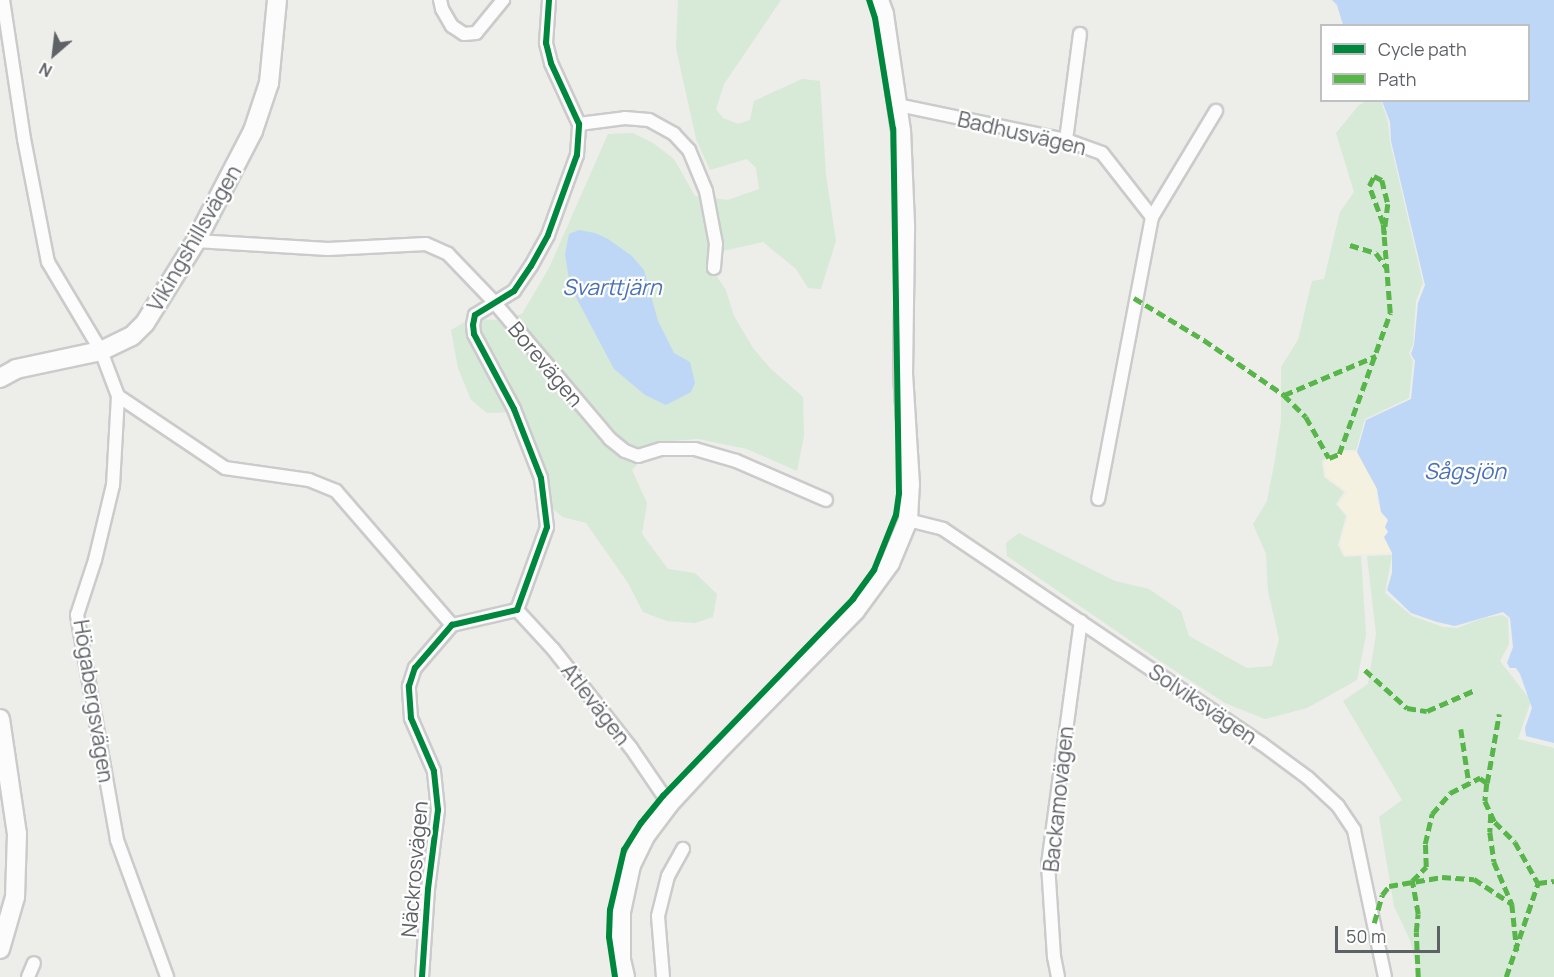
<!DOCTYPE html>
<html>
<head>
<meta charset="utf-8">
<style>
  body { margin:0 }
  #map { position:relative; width:1554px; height:977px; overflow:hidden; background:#edede9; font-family:Manrope,sans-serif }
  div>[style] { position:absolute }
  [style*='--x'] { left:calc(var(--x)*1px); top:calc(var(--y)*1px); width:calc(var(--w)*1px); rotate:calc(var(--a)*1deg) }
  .green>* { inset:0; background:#d7e9d7 }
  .sand>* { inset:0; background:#f4f1e0 }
  .water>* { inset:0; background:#bfd7f6 }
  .roads { filter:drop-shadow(2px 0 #cbcbcb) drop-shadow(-2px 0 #cbcbcb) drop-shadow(0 2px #cbcbcb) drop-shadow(0 -2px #cbcbcb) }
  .street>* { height:12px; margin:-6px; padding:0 6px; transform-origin:6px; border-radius:6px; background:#fcfcfc }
  .secondary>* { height:18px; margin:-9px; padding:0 9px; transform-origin:9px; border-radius:9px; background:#fcfcfc }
  .quiet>* { height:4.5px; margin-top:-2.25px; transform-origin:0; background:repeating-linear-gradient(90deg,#58b549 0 9px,transparent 0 13.5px) }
  .cycleway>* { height:6px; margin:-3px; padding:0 3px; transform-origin:3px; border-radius:3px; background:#00873e }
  span { translate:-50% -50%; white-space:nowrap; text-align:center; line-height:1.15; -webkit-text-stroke:4.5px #fff; paint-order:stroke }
  .street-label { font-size:21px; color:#5e6166 }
  .water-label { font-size:22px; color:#4b72b6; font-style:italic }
  .legend { position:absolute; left:1320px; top:24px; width:210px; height:78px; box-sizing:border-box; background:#fff; border:2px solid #bfc0c2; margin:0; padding:8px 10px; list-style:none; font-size:18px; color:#5e6166 }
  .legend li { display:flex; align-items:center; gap:12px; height:30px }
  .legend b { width:30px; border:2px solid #bfc0c2 }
  .north { position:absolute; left:24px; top:24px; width:60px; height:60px; -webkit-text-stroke:4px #fff; paint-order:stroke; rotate:208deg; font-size:16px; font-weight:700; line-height:24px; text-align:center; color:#5e6166 }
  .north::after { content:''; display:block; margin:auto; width:21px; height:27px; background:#5e6166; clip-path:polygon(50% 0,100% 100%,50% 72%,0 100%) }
  .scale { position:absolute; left:1335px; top:926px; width:105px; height:27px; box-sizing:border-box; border:3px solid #5e6166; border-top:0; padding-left:8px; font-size:18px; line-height:21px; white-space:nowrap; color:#5e6166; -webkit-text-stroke:4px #fff; paint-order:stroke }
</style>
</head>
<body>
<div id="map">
  <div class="green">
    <div style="clip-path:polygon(678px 0,781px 0,724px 84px,716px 109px,723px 118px,738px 124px,750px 120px,754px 101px,802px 79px,820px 81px,826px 175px,836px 241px,821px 289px,808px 288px,796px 269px,763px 242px,723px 251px,711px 268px,726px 290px,734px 316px,753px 348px,770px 368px,803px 397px,804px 436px,797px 471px,747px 449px,698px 439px,659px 442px,632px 470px,647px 503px,642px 534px,668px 569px,695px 573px,717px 594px,713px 617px,695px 623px,667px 621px,643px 612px,628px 583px,586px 523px,563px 517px,553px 509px,548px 476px,521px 412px,487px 413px,471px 400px,458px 368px,451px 330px,470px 319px,497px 320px,522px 314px,549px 268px,608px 134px,633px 133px,653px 143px,674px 159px,695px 196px,728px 200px,759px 189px,756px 168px,747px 159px,710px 170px,696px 139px,676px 48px)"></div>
    <div style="clip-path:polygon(1366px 101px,1381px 101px,1388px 122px,1390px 142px,1423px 283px,1416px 301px,1413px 345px,1409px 353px,1413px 361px,1409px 398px,1365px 419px,1356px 450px,1340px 450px,1327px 456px,1322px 462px,1324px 477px,1344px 492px,1336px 504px,1346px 516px,1338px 545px,1344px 557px,1361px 556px,1366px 635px,1357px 680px,1307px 708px,1265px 719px,1225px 703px,1157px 659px,1007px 556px,1006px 543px,1019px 533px,1115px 581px,1149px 589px,1181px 611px,1189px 636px,1247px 668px,1272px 666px,1279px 639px,1268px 591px,1266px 554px,1253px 524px,1267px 501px,1274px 465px,1281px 421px,1281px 367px,1298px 340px,1312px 281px,1324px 279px,1340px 212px,1354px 192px,1336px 133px,1359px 105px)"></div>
    <div style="clip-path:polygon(1392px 555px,1385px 593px,1412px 616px,1443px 627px,1457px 628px,1484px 618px,1502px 615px,1508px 618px,1509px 644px,1500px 661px,1531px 701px,1518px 739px,1554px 748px,1554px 977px,1418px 977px,1410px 940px,1394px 906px,1379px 817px,1402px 800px,1343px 701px,1368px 684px,1376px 634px,1367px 556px)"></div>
  </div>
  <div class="sand">
    <div style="clip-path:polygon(1341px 451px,1357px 452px,1377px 489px,1377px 502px,1388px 520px,1389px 531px,1385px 537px,1392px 553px,1345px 555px,1340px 544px,1348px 516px,1338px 505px,1347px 492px,1326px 476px,1324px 460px)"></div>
  </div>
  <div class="water">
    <div style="clip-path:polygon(1332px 0,1554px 0,1554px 743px,1526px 736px,1525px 728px,1532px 708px,1520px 674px,1516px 668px,1510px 668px,1507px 663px,1513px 647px,1510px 618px,1503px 612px,1455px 626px,1437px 622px,1411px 613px,1387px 590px,1392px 573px,1392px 553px,1384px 537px,1388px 532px,1385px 527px,1388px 520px,1381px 512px,1377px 489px,1357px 452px,1366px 420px,1411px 399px,1415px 361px,1411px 354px,1414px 345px,1418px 303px,1425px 285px,1391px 141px,1390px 122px,1382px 101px,1528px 100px,1528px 26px,1343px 25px,1337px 5px)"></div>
    <div style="clip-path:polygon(579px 230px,595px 233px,608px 239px,632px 256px,644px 270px,658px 321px,674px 353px,690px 362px,695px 383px,691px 392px,666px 405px,645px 395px,614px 369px,570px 286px,565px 254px,569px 234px)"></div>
  </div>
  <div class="roads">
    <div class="street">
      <div style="--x:3;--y:0;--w:141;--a:81.4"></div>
      <div style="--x:24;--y:139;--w:125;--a:79"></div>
      <div style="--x:48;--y:262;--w:104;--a:59.2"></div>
      <div style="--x:101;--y:351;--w:48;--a:69.3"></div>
      <div style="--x:118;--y:396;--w:89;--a:93.2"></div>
      <div style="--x:113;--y:485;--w:77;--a:103.5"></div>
      <div style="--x:95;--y:560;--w:58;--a:108.1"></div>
      <div style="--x:77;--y:615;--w:229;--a:79.9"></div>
      <div style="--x:117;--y:840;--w:146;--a:69.9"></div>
      <div style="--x:440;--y:0;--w:9;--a:77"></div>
      <div style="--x:442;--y:9;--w:20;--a:60"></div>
      <div style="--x:452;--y:26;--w:14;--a:34"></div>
      <div style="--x:464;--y:34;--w:12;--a:-5"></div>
      <div style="--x:476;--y:33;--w:43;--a:-50.7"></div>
      <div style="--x:898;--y:105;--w:172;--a:11.8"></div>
      <div style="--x:1066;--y:140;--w:38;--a:20"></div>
      <div style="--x:1102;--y:153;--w:81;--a:52"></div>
      <div style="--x:1152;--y:217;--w:287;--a:100.8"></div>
      <div style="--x:579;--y:124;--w:46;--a:-7.4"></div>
      <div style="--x:625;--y:118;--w:24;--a:5"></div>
      <div style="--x:649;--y:120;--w:29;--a:29"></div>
      <div style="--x:674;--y:134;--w:22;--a:47"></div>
      <div style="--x:689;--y:150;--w:44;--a:67.5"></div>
      <div style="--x:706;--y:191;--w:54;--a:79.3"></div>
      <div style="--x:716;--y:244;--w:24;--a:95"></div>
      <div style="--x:1066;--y:140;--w:107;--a:-82.5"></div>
      <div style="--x:1152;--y:217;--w:124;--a:-58.9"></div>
      <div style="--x:196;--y:241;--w:132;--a:3.5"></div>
      <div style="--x:328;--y:249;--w:98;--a:-2.9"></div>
      <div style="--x:426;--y:244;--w:24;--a:24"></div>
      <div style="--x:448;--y:254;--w:66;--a:46.2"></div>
      <div style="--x:494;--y:302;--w:180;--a:49.7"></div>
      <div style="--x:610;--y:439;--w:19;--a:39"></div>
      <div style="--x:625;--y:451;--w:14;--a:21"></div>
      <div style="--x:638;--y:456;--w:24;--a:-17"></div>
      <div style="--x:661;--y:449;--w:34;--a:0"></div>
      <div style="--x:695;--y:449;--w:43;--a:16.3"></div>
      <div style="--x:736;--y:461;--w:98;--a:23.4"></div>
      <div style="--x:118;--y:396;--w:129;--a:33.9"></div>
      <div style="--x:225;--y:468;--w:85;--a:8.1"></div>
      <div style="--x:309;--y:480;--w:29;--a:22"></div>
      <div style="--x:336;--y:491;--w:177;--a:49.1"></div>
      <div style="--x:908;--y:520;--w:36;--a:14"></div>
      <div style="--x:943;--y:529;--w:385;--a:34"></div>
      <div style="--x:1262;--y:744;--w:57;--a:36.5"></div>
      <div style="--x:1308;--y:778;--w:41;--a:43"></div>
      <div style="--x:1338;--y:806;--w:29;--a:56"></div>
      <div style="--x:1354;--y:830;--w:150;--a:78.1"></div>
      <div style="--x:517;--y:610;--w:53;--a:47.3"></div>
      <div style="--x:553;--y:649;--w:126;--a:51.8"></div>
      <div style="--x:631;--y:748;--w:68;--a:55.8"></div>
      <div style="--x:28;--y:977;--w:15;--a:-67"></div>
      <div style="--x:422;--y:977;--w:88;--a:-86.1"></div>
      <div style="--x:428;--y:889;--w:80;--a:-82.8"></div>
      <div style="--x:438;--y:810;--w:39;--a:-96"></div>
      <div style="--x:434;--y:771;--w:58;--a:-113.5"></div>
      <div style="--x:411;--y:718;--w:32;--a:-94"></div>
      <div style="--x:409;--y:686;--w:19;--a:-72"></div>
      <div style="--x:415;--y:668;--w:57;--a:-49.3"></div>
      <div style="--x:452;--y:625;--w:67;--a:-13"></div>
      <div style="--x:517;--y:610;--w:88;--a:-70.1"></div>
      <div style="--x:547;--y:527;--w:49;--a:-97"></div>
      <div style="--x:541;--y:478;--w:74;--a:-111.4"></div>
      <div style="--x:514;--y:409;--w:85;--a:-118.1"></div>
      <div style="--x:474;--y:334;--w:9;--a:-96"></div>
      <div style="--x:473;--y:325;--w:10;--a:-79"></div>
      <div style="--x:475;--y:315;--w:46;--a:-31.6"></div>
      <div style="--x:514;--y:291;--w:30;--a:-56"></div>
      <div style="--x:531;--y:266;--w:35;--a:-61"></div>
      <div style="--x:548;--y:235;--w:85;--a:-70.1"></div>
      <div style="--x:577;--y:155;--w:31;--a:-86"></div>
      <div style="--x:579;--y:124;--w:67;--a:-114.7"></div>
      <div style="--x:551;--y:63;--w:21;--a:-104"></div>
      <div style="--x:546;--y:43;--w:43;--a:-86"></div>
      <div style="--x:663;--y:977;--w:61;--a:-94.7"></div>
      <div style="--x:658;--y:916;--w:41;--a:-76"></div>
      <div style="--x:668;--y:876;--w:31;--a:-61"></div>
      <div style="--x:1058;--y:977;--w:20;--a:-101"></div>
      <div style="--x:1054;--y:957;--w:93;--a:-93.7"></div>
      <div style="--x:1048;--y:864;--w:245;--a:-82.3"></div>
    </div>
    <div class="secondary">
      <div style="--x:0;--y:378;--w:18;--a:-29"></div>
      <div style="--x:16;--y:369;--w:87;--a:-12"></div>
      <div style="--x:101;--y:351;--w:34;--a:-26"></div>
      <div style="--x:132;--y:336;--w:18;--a:-45"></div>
      <div style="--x:145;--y:323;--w:97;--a:-58.1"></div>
      <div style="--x:196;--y:241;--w:124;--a:-62.6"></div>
      <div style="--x:253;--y:131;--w:51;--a:-71.6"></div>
      <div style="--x:269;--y:83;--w:83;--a:-84.5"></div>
      <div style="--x:0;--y:719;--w:116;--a:81.6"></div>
      <div style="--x:17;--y:834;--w:63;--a:91.8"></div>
      <div style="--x:15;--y:897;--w:54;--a:106.1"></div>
      <div style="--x:625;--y:977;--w:18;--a:-103"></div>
      <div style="--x:621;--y:959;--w:47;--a:-90"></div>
      <div style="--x:621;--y:912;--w:48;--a:-78"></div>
      <div style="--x:631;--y:865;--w:32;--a:-64"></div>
      <div style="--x:645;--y:836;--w:40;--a:-53"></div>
      <div style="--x:669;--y:804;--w:71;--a:-47.3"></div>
      <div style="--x:717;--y:752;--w:197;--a:-45.6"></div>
      <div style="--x:855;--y:611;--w:59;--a:-53.9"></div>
      <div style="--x:890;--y:563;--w:47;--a:-67.3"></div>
      <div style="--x:908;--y:520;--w:35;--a:-87"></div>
      <div style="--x:910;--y:485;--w:110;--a:-93.6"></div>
      <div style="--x:903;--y:375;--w:150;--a:-89.2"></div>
      <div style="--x:905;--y:225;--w:94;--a:-92.4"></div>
      <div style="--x:901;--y:131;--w:118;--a:-98.3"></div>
      <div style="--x:884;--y:14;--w:15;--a:-110"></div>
    </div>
  </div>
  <div class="quiet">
    <div style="--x:1350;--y:245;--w:27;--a:17"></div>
    <div style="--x:1376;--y:253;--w:19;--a:54"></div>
    <div style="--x:1134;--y:298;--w:82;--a:31"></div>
    <div style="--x:1204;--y:340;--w:97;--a:34.5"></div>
    <div style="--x:1284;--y:395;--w:31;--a:45"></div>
    <div style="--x:1306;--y:417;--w:47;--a:60.7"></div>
    <div style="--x:1329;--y:458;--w:11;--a:-22"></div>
    <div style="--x:1339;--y:454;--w:150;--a:-70.1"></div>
    <div style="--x:1390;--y:313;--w:89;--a:-94.5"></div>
    <div style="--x:1383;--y:224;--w:40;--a:-110.2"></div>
    <div style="--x:1369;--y:186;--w:11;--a:-63"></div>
    <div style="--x:1374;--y:176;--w:9;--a:27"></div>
    <div style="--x:1382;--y:180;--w:25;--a:76"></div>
    <div style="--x:1388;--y:204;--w:31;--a:97"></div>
    <div style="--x:1284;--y:395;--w:100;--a:-23"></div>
    <div style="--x:1365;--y:670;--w:57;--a:42.1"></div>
    <div style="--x:1407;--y:708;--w:20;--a:9"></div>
    <div style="--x:1427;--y:711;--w:52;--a:-23.6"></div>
    <div style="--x:1461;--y:729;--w:55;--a:81.6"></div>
    <div style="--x:1487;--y:783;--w:70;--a:-80.1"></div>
    <div style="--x:1491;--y:814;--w:18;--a:93"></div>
    <div style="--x:1490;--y:832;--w:30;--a:82"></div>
    <div style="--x:1494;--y:862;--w:46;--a:66.8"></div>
    <div style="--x:1512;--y:904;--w:47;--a:83.9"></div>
    <div style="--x:1374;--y:923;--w:29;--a:-74"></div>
    <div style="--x:1382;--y:895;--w:11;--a:-52"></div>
    <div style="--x:1389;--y:886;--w:54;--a:-9.6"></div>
    <div style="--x:1442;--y:877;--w:32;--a:4"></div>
    <div style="--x:1474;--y:879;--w:45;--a:33.3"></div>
    <div style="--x:1418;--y:977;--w:45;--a:-92.5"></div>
    <div style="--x:1416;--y:932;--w:18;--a:-84"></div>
    <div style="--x:1418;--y:914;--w:34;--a:-100"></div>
    <div style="--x:1412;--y:881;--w:20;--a:-45"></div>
    <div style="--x:1426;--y:867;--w:23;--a:-92"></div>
    <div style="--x:1425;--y:844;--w:31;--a:-77"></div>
    <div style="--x:1432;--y:814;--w:28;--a:-49"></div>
    <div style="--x:1450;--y:793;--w:34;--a:-27"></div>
    <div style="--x:1480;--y:778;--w:9;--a:36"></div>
    <div style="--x:1487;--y:783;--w:18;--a:96"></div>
    <div style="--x:1485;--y:801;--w:23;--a:65"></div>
    <div style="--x:1495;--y:822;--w:28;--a:45"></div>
    <div style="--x:1515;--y:842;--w:47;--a:60.7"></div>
    <div style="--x:1538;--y:883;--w:16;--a:-7"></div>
    <div style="--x:1506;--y:977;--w:99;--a:-71.2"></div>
  </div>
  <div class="cycleway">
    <div style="--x:422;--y:977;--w:88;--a:-86.1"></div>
    <div style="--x:428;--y:889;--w:80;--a:-82.8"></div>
    <div style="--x:438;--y:810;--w:39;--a:-96"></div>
    <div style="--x:434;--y:771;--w:58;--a:-113.5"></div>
    <div style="--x:411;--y:718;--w:32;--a:-94"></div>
    <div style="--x:409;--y:686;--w:19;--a:-72"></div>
    <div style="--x:415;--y:668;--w:57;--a:-49.3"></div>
    <div style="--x:452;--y:625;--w:67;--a:-13"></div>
    <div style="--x:517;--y:610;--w:88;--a:-70.1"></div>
    <div style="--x:547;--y:527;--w:49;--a:-97"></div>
    <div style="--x:541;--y:478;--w:74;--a:-111.4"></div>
    <div style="--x:514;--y:409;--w:85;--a:-118.1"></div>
    <div style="--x:474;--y:334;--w:9;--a:-96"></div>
    <div style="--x:473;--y:325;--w:10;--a:-79"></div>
    <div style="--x:475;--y:315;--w:46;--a:-31.6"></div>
    <div style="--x:514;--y:291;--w:30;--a:-56"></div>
    <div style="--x:531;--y:266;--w:35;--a:-61"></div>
    <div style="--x:548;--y:235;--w:85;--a:-70.1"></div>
    <div style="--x:577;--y:155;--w:31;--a:-86"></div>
    <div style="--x:579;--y:124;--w:67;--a:-114.7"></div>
    <div style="--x:551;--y:63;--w:21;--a:-104"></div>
    <div style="--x:546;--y:43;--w:43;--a:-86"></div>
    <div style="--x:615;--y:977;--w:40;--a:-98.5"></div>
    <div style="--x:609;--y:937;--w:27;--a:-88"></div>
    <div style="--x:610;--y:910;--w:62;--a:-76.9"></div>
    <div style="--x:624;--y:850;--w:32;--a:-58"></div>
    <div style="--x:641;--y:823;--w:35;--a:-51"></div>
    <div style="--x:663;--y:796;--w:274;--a:-46"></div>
    <div style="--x:853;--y:599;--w:36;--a:-54"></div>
    <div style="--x:874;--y:570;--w:59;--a:-68.2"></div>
    <div style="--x:896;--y:515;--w:22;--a:-82"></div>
    <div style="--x:899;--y:493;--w:364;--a:-90.9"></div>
    <div style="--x:893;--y:129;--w:112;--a:-99.2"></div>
    <div style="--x:875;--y:18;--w:19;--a:-108"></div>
  </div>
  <div class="street-label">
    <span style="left:1022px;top:133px;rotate:13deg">Badhusvägen</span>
    <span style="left:194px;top:238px;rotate:-60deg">Vikingshillsvägen</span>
    <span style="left:546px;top:364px;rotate:50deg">Borevägen</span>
    <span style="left:94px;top:701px;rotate:81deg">Högabergsvägen</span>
    <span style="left:596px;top:704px;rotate:52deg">Atlevägen</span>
    <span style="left:1203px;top:704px;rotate:34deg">Solviksvägen</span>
    <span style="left:1058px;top:799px;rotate:-84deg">Backamovägen</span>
    <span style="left:414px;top:869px;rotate:-85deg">Näckrosvägen</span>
  </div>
  <div class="water-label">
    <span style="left:612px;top:288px">Svarttjärn</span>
    <span style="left:1465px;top:472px">Sågsjön</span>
  </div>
  <ul class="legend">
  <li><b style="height:8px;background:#00873e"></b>Cycle path</li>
  <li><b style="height:8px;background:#58b549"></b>Path</li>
  </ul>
  <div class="north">N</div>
  <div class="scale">50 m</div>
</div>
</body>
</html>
